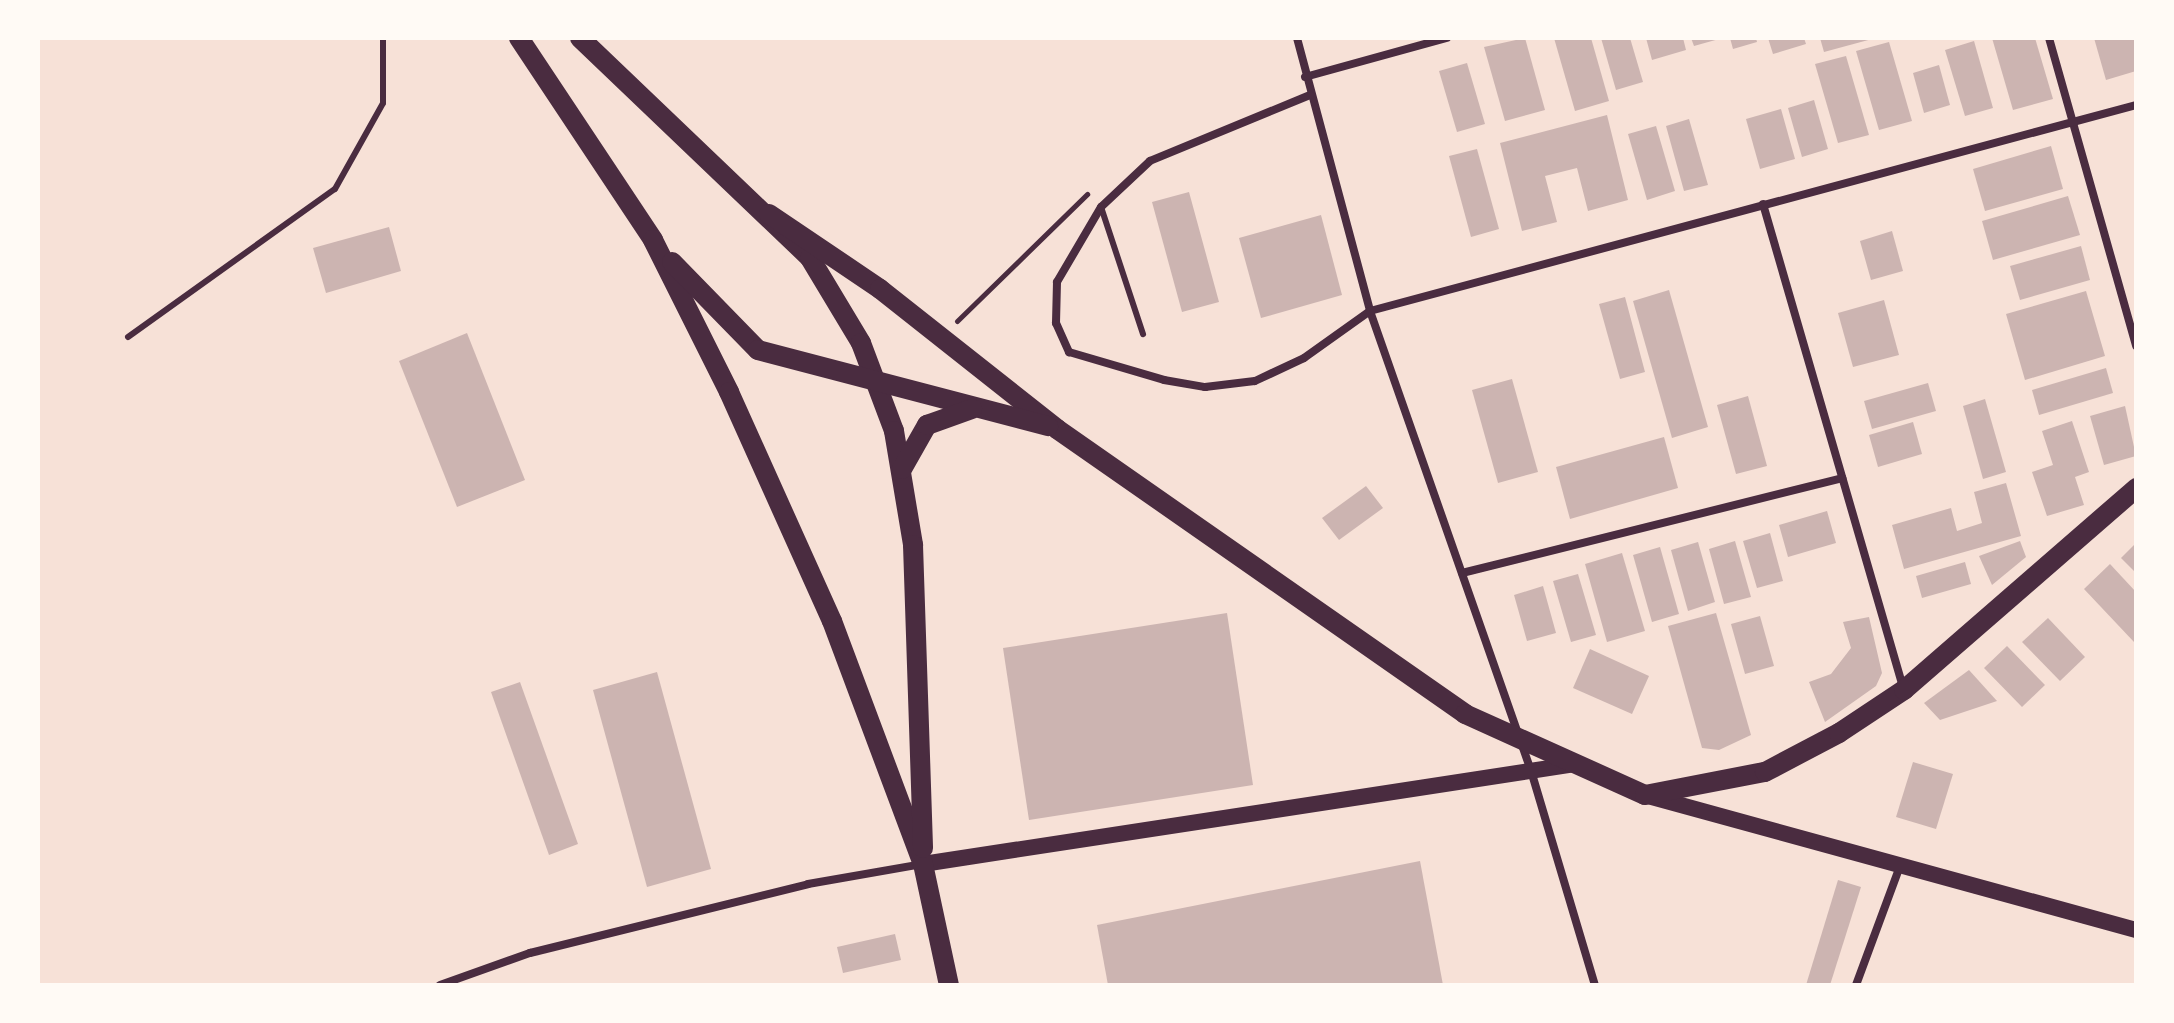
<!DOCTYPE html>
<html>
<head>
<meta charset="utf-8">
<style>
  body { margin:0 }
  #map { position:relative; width:2174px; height:1023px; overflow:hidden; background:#f7e1d7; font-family:Arial,sans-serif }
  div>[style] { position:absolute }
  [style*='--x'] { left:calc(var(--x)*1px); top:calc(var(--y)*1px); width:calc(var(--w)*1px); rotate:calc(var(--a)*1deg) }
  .building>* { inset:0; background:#ccb4b1 }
  .path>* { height:5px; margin:-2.5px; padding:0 2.5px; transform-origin:2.5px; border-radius:2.5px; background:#4a2c40 }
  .service>* { height:6px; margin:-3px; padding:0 3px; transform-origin:3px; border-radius:3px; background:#4a2c40 }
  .minor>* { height:8px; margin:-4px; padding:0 4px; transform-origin:4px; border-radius:4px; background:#4a2c40 }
  .secondary>* { height:16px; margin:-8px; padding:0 8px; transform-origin:8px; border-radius:8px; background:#4a2c40 }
  .primary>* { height:20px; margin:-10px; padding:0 10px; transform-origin:10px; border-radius:10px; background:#4a2c40 }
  span { translate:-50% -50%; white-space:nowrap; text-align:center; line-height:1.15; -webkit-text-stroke:8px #fffaf5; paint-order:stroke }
  .frame { position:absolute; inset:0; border:40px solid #fffaf5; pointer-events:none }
</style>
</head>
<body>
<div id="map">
  <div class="building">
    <div style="clip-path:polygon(1525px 38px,1545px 110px,1505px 121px,1484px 47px)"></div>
    <div style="clip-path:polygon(1554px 38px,1591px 38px,1609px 101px,1575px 111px)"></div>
    <div style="clip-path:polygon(1601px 38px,1630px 38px,1643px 82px,1616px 90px)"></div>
    <div style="clip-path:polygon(1646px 38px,1683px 38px,1686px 50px,1652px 60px)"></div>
    <div style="clip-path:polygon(1691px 38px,1719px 38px,1719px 39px,1694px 46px)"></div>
    <div style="clip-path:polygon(1730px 38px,1756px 38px,1757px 42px,1733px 49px)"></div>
    <div style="clip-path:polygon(1768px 38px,1804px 38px,1806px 44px,1773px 54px)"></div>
    <div style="clip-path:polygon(1820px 38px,1872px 38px,1872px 39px,1824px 52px)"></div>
    <div style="clip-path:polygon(1992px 38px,2035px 38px,2053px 99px,2013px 110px)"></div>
    <div style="clip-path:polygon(2094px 38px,2136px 38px,2136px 71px,2106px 80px)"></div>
    <div style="clip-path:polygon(1974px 41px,1993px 108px,1965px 116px,1945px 50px)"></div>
    <div style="clip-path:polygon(1889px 42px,1912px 121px,1879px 130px,1856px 51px)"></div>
    <div style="clip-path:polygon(1846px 56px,1869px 135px,1838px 143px,1815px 64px)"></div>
    <div style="clip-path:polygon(1467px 63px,1485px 124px,1457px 132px,1439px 71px)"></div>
    <div style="clip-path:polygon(1939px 65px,1950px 105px,1924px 113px,1913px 73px)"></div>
    <div style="clip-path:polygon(1814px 100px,1828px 149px,1802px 157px,1788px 108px)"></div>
    <div style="clip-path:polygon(1781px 109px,1795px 159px,1760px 169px,1746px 119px)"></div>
    <div style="clip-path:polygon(1607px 115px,1628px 200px,1588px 211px,1577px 168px,1545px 176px,1557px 222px,1522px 231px,1500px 143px)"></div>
    <div style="clip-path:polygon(1689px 119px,1708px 185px,1684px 191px,1666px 126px)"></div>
    <div style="clip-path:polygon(1656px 126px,1675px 191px,1647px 200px,1628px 134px)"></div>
    <div style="clip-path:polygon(2051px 146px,2063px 189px,1985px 211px,1973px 169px)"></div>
    <div style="clip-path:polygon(1477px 149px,1499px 229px,1471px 237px,1449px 156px)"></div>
    <div style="clip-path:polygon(1189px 192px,1219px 302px,1182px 312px,1152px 202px)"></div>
    <div style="clip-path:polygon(2068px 196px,2080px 235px,1993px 260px,1982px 221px)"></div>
    <div style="clip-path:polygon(1321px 215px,1342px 295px,1261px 318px,1239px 238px)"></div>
    <div style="clip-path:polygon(389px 227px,401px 271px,326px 293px,313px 248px)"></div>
    <div style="clip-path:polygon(1892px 231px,1903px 271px,1871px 280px,1860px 241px)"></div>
    <div style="clip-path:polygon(2081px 246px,2090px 280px,2020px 300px,2010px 266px)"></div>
    <div style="clip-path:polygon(1669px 290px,1708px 427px,1672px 438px,1633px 301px)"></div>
    <div style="clip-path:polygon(2086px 291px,2105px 356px,2025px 380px,2006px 314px)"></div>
    <div style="clip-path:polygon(1625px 297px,1645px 372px,1620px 379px,1599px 304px)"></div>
    <div style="clip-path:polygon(1884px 300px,1899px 355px,1853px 367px,1838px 313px)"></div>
    <div style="clip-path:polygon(467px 333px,525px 480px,457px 507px,399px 361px)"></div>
    <div style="clip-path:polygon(2106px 368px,2113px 393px,2039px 415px,2032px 390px)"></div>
    <div style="clip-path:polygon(1512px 379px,1538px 472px,1498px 483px,1472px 390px)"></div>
    <div style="clip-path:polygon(1928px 383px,1936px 411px,1872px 429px,1864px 401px)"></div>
    <div style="clip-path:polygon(1748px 396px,1767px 466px,1736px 474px,1717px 405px)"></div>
    <div style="clip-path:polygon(1985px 399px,2006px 472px,1983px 479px,1963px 406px)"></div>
    <div style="clip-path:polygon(2125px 406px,2136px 456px,2104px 465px,2090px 416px)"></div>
    <div style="clip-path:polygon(2072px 421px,2089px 472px,2075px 477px,2084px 505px,2047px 516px,2032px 472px,2053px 465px,2042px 431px)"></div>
    <div style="clip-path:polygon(1913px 422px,1922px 454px,1878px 467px,1869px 435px)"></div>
    <div style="clip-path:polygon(1664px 437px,1678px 488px,1570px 519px,1556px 467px)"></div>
    <div style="clip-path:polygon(2006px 483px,2021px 536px,1904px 569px,1892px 525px,1951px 508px,1957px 531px,1982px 523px,1974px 492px)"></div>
    <div style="clip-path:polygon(1366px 486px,1383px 508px,1339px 540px,1322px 518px)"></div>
    <div style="clip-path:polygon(1827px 511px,1836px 543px,1788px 557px,1779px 525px)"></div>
    <div style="clip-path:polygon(1770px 533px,1783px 581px,1757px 588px,1743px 541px)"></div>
    <div style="clip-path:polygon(1735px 541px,1751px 597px,1724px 604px,1709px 549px)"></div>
    <div style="clip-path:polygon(2020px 541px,2026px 557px,1992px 585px,1979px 556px)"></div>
    <div style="clip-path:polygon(1698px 542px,1715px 602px,1688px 611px,1671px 550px)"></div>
    <div style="clip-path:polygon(2136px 543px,2136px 573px,2121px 558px)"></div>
    <div style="clip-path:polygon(1660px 547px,1679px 614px,1652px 622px,1633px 555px)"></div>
    <div style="clip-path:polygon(1622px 553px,1645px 631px,1607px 642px,1585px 564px)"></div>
    <div style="clip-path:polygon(1965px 562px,1971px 584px,1922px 598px,1916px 576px)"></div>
    <div style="clip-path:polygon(2110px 564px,2136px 592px,2134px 642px,2084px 589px)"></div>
    <div style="clip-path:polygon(1578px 574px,1596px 635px,1571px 642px,1553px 581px)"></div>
    <div style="clip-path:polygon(1543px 586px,1556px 633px,1527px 641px,1514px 595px)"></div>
    <div style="clip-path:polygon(1227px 613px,1253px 785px,1029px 820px,1003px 648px)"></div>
    <div style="clip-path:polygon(1716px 613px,1751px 735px,1719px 750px,1702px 748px,1668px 626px)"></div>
    <div style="clip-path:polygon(1760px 616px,1774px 666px,1745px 674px,1731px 624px)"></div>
    <div style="clip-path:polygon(1869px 617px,1882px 673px,1876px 686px,1825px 722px,1809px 682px,1831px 674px,1851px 648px,1843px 622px)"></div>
    <div style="clip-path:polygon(2048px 618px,2085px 657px,2060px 681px,2022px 642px)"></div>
    <div style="clip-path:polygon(2007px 646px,2045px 685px,2022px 707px,1984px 668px)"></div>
    <div style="clip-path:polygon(1590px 649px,1649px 676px,1632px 714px,1573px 688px)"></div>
    <div style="clip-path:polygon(1969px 670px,1997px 701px,1940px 720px,1924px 703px)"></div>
    <div style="clip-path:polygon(657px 672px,711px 869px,647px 887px,593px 690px)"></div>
    <div style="clip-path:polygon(520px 682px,578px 844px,549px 855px,491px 692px)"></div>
    <div style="clip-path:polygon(1913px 762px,1953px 774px,1936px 829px,1896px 817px)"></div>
    <div style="clip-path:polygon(1420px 861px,1443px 985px,1108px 985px,1097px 925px)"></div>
    <div style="clip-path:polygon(1838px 880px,1861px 887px,1830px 985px,1806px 985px)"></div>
    <div style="clip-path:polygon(895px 934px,901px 960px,843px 973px,837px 947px)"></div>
  </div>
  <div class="path">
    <div style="--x:957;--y:321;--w:182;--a:-44.3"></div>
  </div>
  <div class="service">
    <div style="--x:1101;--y:207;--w:134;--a:71.7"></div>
    <div style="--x:128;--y:337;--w:254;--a:-35.6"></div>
    <div style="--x:335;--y:189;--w:98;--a:-60.8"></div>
    <div style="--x:383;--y:103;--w:65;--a:-90"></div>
  </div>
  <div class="minor">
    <div style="--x:1297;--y:38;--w:283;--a:75"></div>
    <div style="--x:1370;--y:311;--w:491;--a:70.7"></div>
    <div style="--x:1532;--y:774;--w:220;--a:73.4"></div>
    <div style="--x:2049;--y:38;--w:320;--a:74.2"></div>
    <div style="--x:1305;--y:77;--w:147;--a:-15.4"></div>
    <div style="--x:1310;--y:95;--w:173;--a:157.6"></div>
    <div style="--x:1150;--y:161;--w:67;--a:136.8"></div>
    <div style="--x:1101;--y:207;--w:87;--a:120.4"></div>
    <div style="--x:1057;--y:282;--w:41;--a:91.4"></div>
    <div style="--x:1056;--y:323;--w:32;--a:66"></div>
    <div style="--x:1069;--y:352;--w:99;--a:16.4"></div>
    <div style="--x:1164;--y:380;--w:42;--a:9.7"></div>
    <div style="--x:1205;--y:387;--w:50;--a:-6.8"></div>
    <div style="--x:1255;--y:381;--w:54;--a:-25.1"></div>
    <div style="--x:1304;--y:358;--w:81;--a:-35.5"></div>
    <div style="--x:1370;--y:311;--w:793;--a:-15.05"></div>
    <div style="--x:1763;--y:204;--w:503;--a:73.84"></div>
    <div style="--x:1462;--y:573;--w:392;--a:-14"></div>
    <div style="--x:440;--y:985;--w:96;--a:-19.6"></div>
    <div style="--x:530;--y:953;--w:286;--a:-13.9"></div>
    <div style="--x:808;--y:884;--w:117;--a:-9.9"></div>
    <div style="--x:1856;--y:985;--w:127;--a:-69.7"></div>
  </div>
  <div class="secondary">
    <div style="--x:1648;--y:796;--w:506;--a:15.35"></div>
    <div style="--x:923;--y:864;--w:661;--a:-8.71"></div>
  </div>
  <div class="primary">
    <div style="--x:519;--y:38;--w:242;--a:56.4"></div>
    <div style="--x:653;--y:240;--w:170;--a:63.4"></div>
    <div style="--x:729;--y:392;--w:251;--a:65.8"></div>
    <div style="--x:832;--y:621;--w:259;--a:69.5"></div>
    <div style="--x:923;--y:864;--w:124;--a:77.9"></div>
    <div style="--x:580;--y:38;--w:318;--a:43.7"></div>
    <div style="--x:810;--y:258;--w:99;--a:59"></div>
    <div style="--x:861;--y:343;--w:94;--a:69.4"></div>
    <div style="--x:894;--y:431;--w:116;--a:80.5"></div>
    <div style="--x:913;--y:545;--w:303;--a:88.1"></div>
    <div style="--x:769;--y:214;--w:134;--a:34"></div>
    <div style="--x:880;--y:289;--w:226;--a:38.3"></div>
    <div style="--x:1057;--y:429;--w:498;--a:34.9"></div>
    <div style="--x:1465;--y:714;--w:197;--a:24.2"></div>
    <div style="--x:1645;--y:795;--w:122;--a:-10.9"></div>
    <div style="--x:1765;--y:772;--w:84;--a:-27.8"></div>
    <div style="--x:1839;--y:733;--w:78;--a:-33.5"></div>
    <div style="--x:1904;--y:690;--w:308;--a:-41"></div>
    <div style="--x:672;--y:262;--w:123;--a:45.7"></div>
    <div style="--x:758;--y:350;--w:300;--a:14.7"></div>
    <div style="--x:902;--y:469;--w:51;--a:-60.4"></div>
    <div style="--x:927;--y:425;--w:48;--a:-19.6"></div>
  </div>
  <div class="frame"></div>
</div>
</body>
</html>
